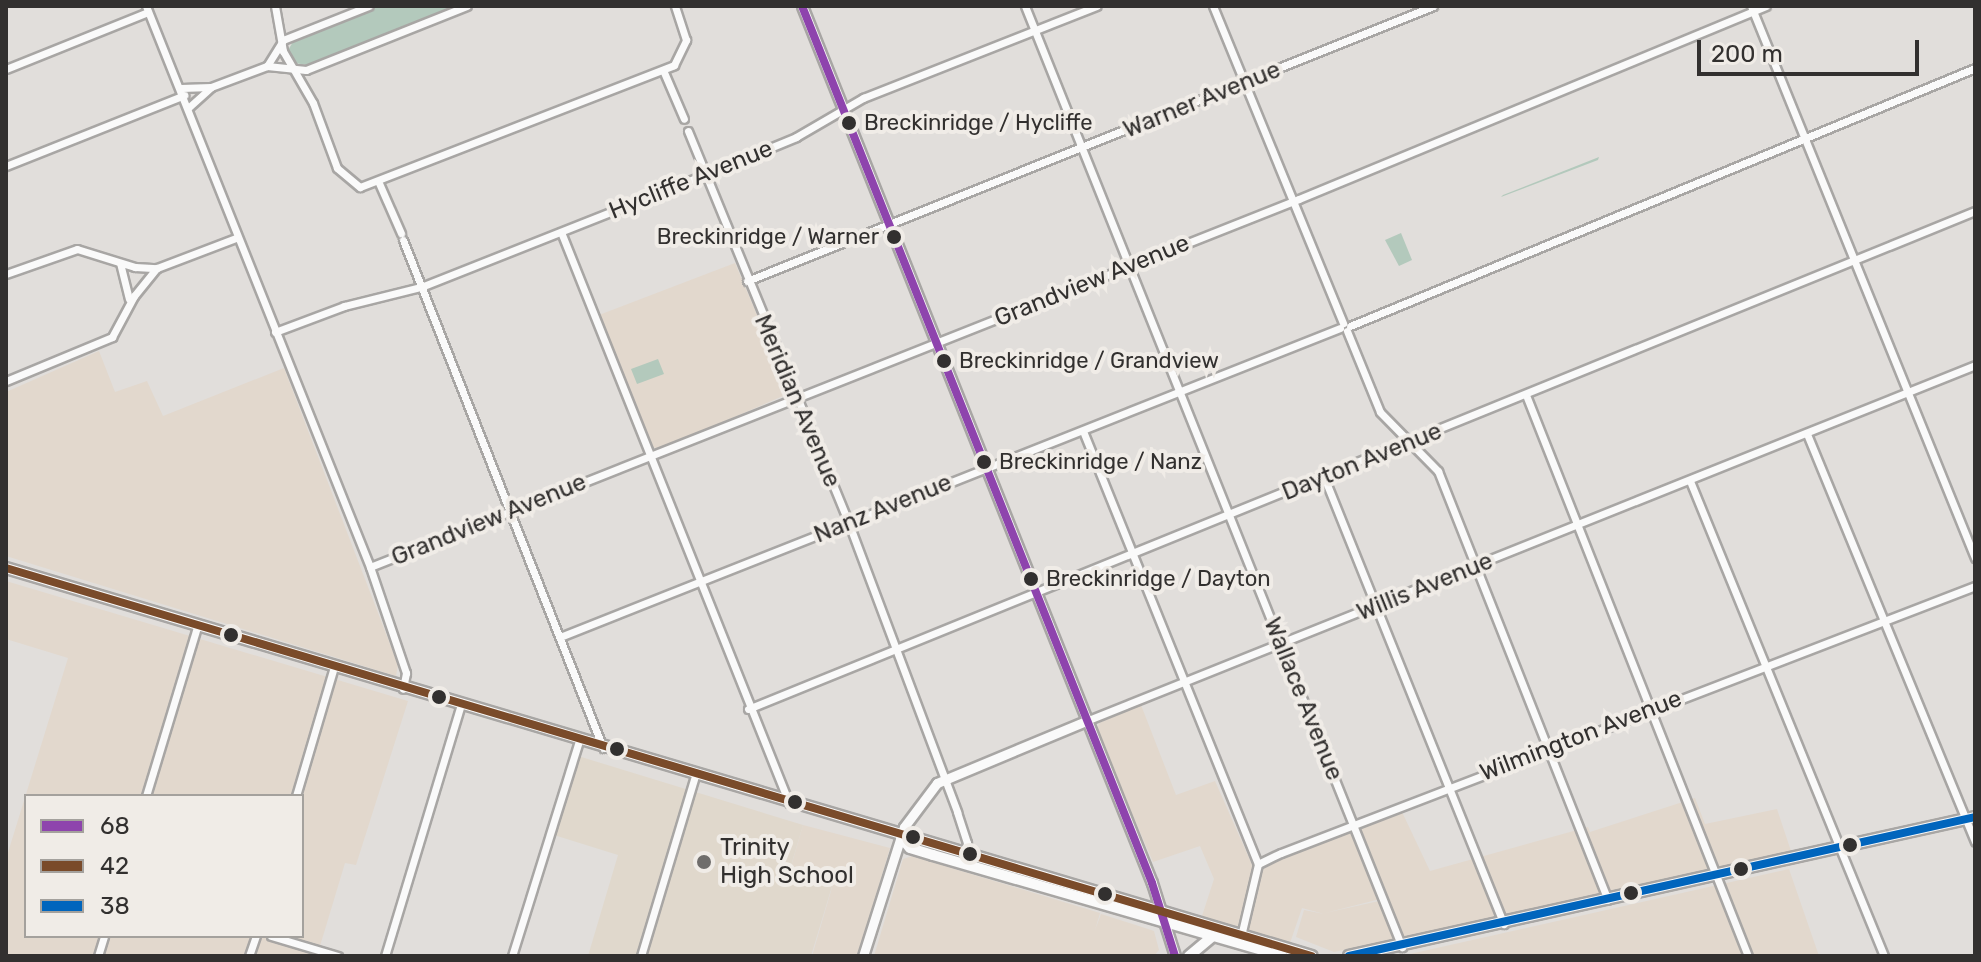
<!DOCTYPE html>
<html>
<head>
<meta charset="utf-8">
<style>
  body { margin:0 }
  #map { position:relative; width:1981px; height:962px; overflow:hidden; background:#e1dedb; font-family:Rubik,sans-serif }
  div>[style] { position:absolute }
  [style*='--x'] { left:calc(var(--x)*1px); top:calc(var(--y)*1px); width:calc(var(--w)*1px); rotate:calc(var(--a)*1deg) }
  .commercial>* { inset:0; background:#e2d8cd }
  .education>* { inset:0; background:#e0d8cc }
  .green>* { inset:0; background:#b3c9bc }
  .roads { filter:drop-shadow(2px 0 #a8a6a4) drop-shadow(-2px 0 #a8a6a4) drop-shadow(0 2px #a8a6a4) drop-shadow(0 -2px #a8a6a4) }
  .street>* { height:7px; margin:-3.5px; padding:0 3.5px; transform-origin:3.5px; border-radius:3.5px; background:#fafafa }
  .secondary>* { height:9px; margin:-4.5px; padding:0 4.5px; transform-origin:4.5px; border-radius:4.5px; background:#fafafa }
  .primary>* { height:10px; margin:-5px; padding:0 5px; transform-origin:5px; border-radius:5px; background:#fafafa }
  .bus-1>* { height:8px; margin:-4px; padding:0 4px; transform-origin:4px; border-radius:4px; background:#8e44ad }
  .bus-2>* { height:8px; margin:-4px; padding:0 4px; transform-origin:4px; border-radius:4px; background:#7a4b2a }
  .bus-3>* { height:8px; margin:-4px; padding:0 4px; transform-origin:4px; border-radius:4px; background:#0065bd }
  .dots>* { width:22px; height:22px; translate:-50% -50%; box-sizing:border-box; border:4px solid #f0ece7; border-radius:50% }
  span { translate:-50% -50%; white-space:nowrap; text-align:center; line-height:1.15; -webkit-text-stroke:8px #f0ece7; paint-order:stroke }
  .bus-label { font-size:22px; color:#32302f }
  .left { translate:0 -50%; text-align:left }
  .right { translate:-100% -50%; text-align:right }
  .street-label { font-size:24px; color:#32302f }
  .poi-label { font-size:24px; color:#32302f }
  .frame { position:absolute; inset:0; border:8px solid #32302f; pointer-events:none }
  .legend { position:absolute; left:24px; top:794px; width:280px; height:144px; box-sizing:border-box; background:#f0ece7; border:2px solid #a4a19d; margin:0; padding:10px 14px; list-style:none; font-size:24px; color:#32302f }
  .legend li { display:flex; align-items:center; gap:16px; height:40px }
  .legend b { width:40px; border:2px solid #a4a19d }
  .scale { position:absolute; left:1697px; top:40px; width:222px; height:36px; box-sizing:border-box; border:4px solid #32302f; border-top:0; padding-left:10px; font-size:24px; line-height:28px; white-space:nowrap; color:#32302f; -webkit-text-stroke:6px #f0ece7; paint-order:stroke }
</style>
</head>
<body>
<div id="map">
  <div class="commercial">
    <div style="clip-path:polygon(735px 263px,790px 393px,660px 449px,652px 447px,599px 315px)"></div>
    <div style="clip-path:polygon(99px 351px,115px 392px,147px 381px,163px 416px,284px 368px,398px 665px,396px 676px,6px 556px,6px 392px)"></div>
    <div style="clip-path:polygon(evenodd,6px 581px,408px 701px,356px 865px,345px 863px,317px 956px,6px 956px,6px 859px,68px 658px,6px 639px,6px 581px,26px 796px,302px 796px,302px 936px,26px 936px,26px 796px)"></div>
    <div style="clip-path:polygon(1141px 705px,1176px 795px,1215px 781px,1253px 867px,1402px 812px,1430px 871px,1588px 827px,1590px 832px,1695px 798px,1705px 824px,1777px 809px,1791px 851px,1404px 937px,1388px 897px,1325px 913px,1379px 901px,1394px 939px,1334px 952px,1296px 937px,1304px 910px,1324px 914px,1302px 908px,1290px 943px,1202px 916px,1214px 879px,1200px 846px,1153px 862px,1097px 732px,1099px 723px)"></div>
    <div style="clip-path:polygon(803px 825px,890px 848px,858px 956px,812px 956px,833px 884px,790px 870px)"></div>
    <div style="clip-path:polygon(912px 856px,1100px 913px,1095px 930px,1101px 914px,1145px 928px,1154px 931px,1159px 950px,1154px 956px,874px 956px,903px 859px)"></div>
    <div style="clip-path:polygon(1789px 869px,1819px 956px,1401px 956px)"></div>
  </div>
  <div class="education">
    <div style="clip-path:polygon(578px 756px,803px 825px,790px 869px,833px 883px,811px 956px,588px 956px,618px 855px,554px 835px)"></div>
  </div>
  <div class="green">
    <div style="clip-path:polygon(377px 6px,460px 6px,309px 65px,293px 63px,287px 52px,294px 40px)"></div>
    <div style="clip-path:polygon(1599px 157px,1598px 160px,1501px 197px,1503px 195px)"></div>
    <div style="clip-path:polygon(1401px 233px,1412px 260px,1399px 266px,1385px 240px)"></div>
    <div style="clip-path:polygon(658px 359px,664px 374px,637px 384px,631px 369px)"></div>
  </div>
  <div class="roads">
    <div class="street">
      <div style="--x:146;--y:6;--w:604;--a:68.23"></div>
      <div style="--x:370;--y:567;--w:112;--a:71.2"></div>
      <div style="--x:406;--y:673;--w:16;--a:101"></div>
      <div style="--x:275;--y:6;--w:46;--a:79.9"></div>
      <div style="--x:283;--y:51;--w:60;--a:60"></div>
      <div style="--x:313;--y:103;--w:69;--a:69.7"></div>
      <div style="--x:337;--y:168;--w:30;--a:40"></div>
      <div style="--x:360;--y:187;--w:337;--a:-21.2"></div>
      <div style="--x:674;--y:65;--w:28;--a:-64"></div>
      <div style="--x:686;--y:40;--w:36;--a:-108"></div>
      <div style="--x:1025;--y:6;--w:1014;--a:68.17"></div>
      <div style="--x:1213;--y:6;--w:343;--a:67.7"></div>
      <div style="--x:1751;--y:6;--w:596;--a:67.91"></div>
      <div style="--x:267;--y:66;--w:31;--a:-58"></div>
      <div style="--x:283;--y:40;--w:92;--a:-21.6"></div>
      <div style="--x:6;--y:69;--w:153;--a:-21.9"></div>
      <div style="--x:663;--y:70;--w:53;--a:66.8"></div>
      <div style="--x:181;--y:88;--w:30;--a:-2"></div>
      <div style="--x:211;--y:87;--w:60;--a:-20.6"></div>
      <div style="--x:267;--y:66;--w:39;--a:6"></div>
      <div style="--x:306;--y:70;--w:173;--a:-21.7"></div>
      <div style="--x:188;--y:108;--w:31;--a:-42"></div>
      <div style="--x:688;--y:131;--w:425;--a:67.7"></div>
      <div style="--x:849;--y:524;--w:308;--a:69.4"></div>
      <div style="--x:957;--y:812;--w:33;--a:72"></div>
      <div style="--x:967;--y:843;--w:9;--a:103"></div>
      <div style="--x:6;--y:166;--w:192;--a:-21.7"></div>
      <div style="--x:379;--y:183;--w:55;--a:66.3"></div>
      <div style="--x:561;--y:232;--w:615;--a:68.23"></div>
      <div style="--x:403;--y:240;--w:546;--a:68.51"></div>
      <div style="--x:120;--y:263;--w:37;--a:76"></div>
      <div style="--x:6;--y:274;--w:75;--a:-19.4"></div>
      <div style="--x:77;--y:249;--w:61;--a:17.2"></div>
      <div style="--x:135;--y:267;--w:22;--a:3"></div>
      <div style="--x:157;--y:268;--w:85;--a:-20.8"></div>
      <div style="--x:747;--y:281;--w:739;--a:-21.84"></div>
      <div style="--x:1350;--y:326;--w:676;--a:-22.43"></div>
      <div style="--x:1347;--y:331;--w:87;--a:67.8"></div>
      <div style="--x:1380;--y:412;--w:83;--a:45.5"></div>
      <div style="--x:1438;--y:471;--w:461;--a:68.4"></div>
      <div style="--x:275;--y:332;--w:74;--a:-20.6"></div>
      <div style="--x:344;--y:306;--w:79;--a:-13.9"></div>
      <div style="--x:421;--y:287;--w:304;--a:-21.6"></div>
      <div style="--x:704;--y:175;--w:100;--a:-22.4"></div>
      <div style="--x:796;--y:137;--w:78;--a:-30.2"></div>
      <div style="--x:863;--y:98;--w:251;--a:-21.5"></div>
      <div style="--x:6;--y:381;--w:115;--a:-22.5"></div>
      <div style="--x:112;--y:337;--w:47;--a:-61.8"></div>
      <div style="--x:134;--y:296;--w:36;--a:-51"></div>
      <div style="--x:1526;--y:395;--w:603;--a:68.41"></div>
      <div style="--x:1083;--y:431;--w:467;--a:68"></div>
      <div style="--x:1807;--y:434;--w:441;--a:67.6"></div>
      <div style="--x:1324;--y:477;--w:482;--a:68.1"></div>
      <div style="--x:1690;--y:481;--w:513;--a:67.78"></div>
      <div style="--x:370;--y:567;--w:999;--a:-21.61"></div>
      <div style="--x:1299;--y:199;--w:505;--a:-22.45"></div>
      <div style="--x:560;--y:637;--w:839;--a:-21.61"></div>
      <div style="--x:748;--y:709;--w:1324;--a:-22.09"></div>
      <div style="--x:1086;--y:721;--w:958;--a:-21.82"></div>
      <div style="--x:146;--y:796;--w:177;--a:-73.2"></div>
      <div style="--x:296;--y:796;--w:134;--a:-73.6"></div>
      <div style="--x:271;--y:936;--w:70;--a:16.6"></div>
      <div style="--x:1241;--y:936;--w:74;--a:-76.7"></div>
      <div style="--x:1258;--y:864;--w:25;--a:-26"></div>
      <div style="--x:1281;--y:853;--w:744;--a:-21.04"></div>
      <div style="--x:98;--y:956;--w:21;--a:-73"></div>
      <div style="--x:249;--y:956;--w:21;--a:-71"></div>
      <div style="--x:385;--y:956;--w:262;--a:-73.2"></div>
      <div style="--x:512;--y:956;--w:225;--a:-72.7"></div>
      <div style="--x:641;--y:956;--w:188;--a:-73.3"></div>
    </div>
    <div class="secondary">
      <div style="--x:802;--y:6;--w:944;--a:68.24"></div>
      <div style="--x:1152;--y:883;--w:77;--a:72.5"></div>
      <div style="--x:863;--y:956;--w:135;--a:-72.4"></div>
      <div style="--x:904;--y:827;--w:55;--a:-53.1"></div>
      <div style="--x:937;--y:783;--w:161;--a:-22.6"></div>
    </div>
    <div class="primary">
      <div style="--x:6;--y:568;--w:1362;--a:16.55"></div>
      <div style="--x:901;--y:837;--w:14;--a:51"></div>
      <div style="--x:910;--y:848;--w:24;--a:17"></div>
      <div style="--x:933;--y:855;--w:363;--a:16.1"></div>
      <div style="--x:1189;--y:956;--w:30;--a:-40"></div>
      <div style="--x:1349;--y:956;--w:641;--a:-12.52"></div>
    </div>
  </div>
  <div class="bus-1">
    <div style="--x:802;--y:6;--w:944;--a:68.24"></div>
    <div style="--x:1152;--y:883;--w:77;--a:72.5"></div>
  </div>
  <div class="bus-2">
    <div style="--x:6;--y:568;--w:1362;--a:16.55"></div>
  </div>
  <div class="bus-3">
    <div style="--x:1349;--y:956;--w:641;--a:-12.52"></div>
  </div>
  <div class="dots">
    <div style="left:849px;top:123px;background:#32302f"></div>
    <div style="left:894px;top:237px;background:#32302f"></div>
    <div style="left:944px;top:361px;background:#32302f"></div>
    <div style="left:984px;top:462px;background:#32302f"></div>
    <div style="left:1031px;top:579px;background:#32302f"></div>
    <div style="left:231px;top:635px;background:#32302f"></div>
    <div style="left:439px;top:697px;background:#32302f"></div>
    <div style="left:617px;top:749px;background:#32302f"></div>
    <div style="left:795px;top:802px;background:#32302f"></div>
    <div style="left:913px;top:837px;background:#32302f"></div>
    <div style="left:1850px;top:845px;background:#32302f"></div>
    <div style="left:970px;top:854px;background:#32302f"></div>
    <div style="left:704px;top:862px;background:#6f6d6b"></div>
    <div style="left:1741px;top:869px;background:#32302f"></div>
    <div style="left:1631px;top:893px;background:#32302f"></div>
    <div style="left:1105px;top:894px;background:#32302f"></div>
  </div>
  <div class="bus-label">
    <span class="left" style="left:864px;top:123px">Breckinridge / Hycliffe</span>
    <span class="right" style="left:879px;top:237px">Breckinridge / Warner</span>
    <span class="left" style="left:959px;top:361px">Breckinridge / Grandview</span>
    <span class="left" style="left:999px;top:462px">Breckinridge / Nanz</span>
    <span class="left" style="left:1046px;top:579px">Breckinridge / Dayton</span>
  </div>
  <div class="street-label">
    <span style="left:1202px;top:100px;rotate:-22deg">Warner Avenue</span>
    <span style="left:691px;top:180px;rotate:-22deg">Hycliffe Avenue</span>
    <span style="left:1092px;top:281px;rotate:-22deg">Grandview Avenue</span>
    <span style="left:797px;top:401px;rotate:67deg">Meridian Avenue</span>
    <span style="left:1362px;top:462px;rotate:-22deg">Dayton Avenue</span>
    <span style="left:883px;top:509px;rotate:-22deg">Nanz Avenue</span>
    <span style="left:489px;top:520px;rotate:-22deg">Grandview Avenue</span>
    <span style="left:1425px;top:587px;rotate:-22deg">Willis Avenue</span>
    <span style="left:1303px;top:699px;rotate:68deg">Wallace Avenue</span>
    <span style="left:1581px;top:736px;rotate:-21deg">Wilmington Avenue</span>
  </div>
  <div class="poi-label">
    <span class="left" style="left:720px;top:862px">Trinity<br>High School</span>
  </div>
  <div class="frame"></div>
  <ul class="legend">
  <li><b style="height:10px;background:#8e44ad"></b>68</li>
  <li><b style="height:10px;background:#7a4b2a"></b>42</li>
  <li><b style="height:10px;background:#0065bd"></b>38</li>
  </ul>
  <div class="scale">200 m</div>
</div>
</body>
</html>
